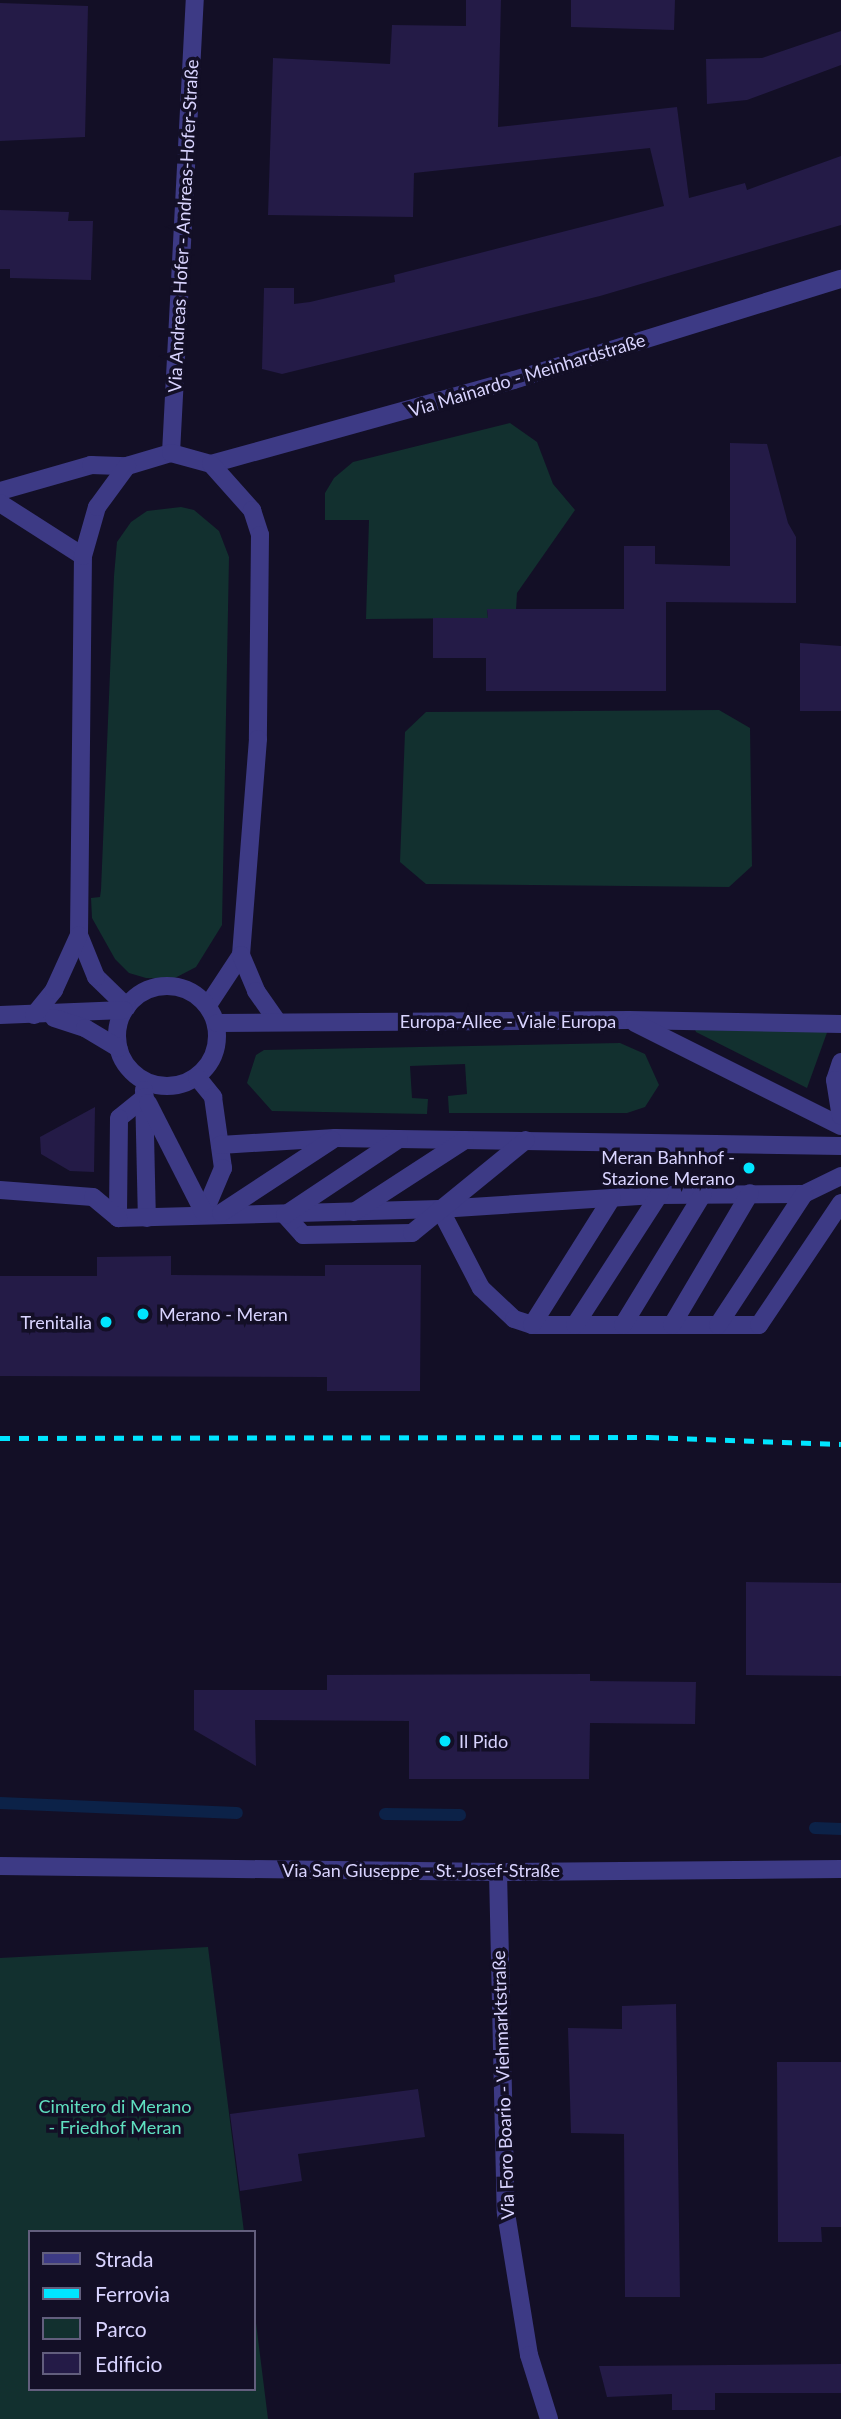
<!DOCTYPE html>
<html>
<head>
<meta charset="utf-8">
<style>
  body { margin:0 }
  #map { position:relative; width:841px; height:2419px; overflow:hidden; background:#130f26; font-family:Lato,sans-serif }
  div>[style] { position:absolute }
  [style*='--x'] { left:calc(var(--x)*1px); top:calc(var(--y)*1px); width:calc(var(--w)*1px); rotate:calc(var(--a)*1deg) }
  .green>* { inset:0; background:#12302f }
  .stream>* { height:12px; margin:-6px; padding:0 6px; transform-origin:6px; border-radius:6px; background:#0c2248 }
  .building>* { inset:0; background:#241b47 }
  .minor>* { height:18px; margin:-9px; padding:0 9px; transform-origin:9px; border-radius:9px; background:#3d3a85 }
  .minor>.ring { margin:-9px; padding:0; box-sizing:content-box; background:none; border:18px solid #3d3a85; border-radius:50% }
  .rail>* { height:5px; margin-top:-2.5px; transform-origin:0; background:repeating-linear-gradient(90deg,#00e5ff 0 10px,transparent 0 19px) }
  .dots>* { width:19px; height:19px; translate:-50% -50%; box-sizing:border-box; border:4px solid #130f26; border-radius:50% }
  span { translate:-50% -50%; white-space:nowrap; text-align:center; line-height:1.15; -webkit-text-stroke:7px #130f26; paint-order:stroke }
  .street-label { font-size:18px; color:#d9d4ff }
  .poi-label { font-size:18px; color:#d9d4ff }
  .right { translate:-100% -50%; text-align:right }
  .left { translate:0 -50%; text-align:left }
  .park-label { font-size:18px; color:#5fe0c0 }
  .legend { position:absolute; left:28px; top:2230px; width:228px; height:161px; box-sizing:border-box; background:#130f26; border:2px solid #625e7d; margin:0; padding:9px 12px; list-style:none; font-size:21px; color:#d9d4ff }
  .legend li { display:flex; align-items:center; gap:14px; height:35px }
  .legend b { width:35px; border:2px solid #625e7d }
</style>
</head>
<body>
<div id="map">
  <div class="green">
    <div style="clip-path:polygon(510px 423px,537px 442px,553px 484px,575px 510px,517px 593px,516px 610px,487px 610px,488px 618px,366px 619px,369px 520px,325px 520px,325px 493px,334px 478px,353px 462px)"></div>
    <div style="clip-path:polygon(181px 507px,194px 510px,219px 531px,229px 557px,222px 925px,196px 967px,173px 979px,146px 978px,129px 973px,115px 959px,92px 918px,91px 898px,100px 897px,101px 890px,114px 576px,117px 542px,131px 522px,147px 511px)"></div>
    <div style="clip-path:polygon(719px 710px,750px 728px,752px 866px,729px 887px,426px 884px,400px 862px,405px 732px,426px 712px)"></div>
    <div style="clip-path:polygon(694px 1027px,829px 1027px,807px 1088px,696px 1032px)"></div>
    <div style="clip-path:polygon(620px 1043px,645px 1054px,659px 1085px,645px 1107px,627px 1113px,449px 1113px,448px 1096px,467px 1094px,465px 1064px,410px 1066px,412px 1098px,428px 1099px,427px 1114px,272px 1111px,247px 1083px,256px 1055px,264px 1050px)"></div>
    <div style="clip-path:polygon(208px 1947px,244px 2232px,30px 2232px,30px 2389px,254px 2389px,254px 2307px,268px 2419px,0 2419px,0 1958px)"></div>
  </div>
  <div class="stream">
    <div style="--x:0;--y:1803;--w:237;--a:2.4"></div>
    <div style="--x:385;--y:1814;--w:75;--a:0.8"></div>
    <div style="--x:815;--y:1828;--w:26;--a:2"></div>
  </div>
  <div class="building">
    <div style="clip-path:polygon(466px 0,501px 0,498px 127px,677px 107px,689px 198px,745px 183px,747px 190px,841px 156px,841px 225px,600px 296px,282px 374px,262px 369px,264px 288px,294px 288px,294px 304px,310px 302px,395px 282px,394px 275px,664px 206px,650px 148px,414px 173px,413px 217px,268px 215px,273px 58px,390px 64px,392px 25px,466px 26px)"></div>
    <div style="clip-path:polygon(571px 0,675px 0,674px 30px,571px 27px)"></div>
    <div style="clip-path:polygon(0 3px,88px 6px,85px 137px,0 141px)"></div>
    <div style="clip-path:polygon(841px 31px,841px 65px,747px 100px,707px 104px,706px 59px,762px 58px)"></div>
    <div style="clip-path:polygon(0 210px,69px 212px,68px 221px,93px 221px,91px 280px,10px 278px,10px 269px,0 269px)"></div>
    <div style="clip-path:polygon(730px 443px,767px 444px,788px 523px,796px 537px,796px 603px,666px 602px,666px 691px,486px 691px,486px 658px,433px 658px,433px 618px,488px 618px,487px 609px,624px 609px,624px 546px,655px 546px,655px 564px,730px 566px)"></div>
    <div style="clip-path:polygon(800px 643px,841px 646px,841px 711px,800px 711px)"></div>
    <div style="clip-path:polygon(95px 1107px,94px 1172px,70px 1171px,41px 1154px,40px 1137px)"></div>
    <div style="clip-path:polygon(171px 1256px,171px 1275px,325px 1276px,325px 1265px,421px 1265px,420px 1391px,327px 1391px,327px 1377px,0 1376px,0 1276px,97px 1276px,97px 1257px)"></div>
    <div style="clip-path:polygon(746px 1582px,841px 1583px,841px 1676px,746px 1675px)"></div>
    <div style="clip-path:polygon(590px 1674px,590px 1681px,696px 1682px,695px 1724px,590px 1723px,589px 1779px,409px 1779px,409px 1721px,255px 1720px,256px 1766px,194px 1730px,194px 1690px,327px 1690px,327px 1675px)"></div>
    <div style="clip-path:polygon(676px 2004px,680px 2297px,625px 2297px,624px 2134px,571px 2133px,568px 2028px,622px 2029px,622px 2006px)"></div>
    <div style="clip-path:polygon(777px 2062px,841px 2062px,841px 2227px,821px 2227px,822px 2242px,778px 2242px)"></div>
    <div style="clip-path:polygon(418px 2089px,425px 2137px,298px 2154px,302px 2181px,240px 2191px,230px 2114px)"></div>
    <div style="clip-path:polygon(841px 2364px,841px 2393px,715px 2393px,715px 2410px,672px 2410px,672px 2394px,607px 2397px,599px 2366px)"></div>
  </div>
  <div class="minor">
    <div style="--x:171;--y:453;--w:454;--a:-87"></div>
    <div style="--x:211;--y:464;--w:314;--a:-15.5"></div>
    <div style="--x:514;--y:380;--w:342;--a:-17.2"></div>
    <div style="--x:0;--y:491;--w:95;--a:-15.9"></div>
    <div style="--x:91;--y:465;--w:36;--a:2"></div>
    <div style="--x:127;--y:466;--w:46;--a:-16.5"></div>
    <div style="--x:171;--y:453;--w:41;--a:15.4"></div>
    <div style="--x:211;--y:464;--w:62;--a:48.3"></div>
    <div style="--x:252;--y:510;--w:26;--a:72"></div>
    <div style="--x:260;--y:535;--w:204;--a:90.6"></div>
    <div style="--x:258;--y:739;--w:217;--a:94.5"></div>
    <div style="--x:241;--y:955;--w:60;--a:123.4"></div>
    <div style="--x:0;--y:503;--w:98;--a:32.6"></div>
    <div style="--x:241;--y:955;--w:39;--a:67"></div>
    <div style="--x:256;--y:991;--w:35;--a:55"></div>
    <div class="ring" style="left:117px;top:986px;width:82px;height:82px"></div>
    <div style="--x:127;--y:1007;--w:43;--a:-135.9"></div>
    <div style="--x:96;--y:977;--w:45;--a:-112"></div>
    <div style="--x:79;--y:935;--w:379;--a:-89.4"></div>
    <div style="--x:83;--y:556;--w:51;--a:-74.1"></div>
    <div style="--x:97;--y:507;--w:51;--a:-53.8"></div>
    <div style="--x:0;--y:1015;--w:124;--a:-2.3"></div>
    <div style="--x:34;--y:1015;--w:32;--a:-51"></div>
    <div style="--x:54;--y:990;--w:60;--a:-65.6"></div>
    <div style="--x:54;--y:1018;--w:33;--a:18"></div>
    <div style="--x:85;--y:1028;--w:39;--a:31"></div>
    <div style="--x:217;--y:1023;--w:412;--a:-0.4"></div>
    <div style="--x:629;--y:1020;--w:212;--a:1.1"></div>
    <div style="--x:635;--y:1023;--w:230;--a:26.6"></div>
    <div style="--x:841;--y:1062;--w:19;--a:108"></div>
    <div style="--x:835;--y:1080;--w:36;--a:81"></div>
    <div style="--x:197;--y:1077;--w:26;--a:51"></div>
    <div style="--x:213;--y:1097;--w:72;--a:82"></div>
    <div style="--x:223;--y:1168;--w:49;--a:112.9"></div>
    <div style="--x:144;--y:1090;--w:128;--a:88.7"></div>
    <div style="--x:145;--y:1097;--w:33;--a:141"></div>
    <div style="--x:119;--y:1118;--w:100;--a:90.6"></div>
    <div style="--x:118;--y:1218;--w:322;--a:-1.6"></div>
    <div style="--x:440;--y:1209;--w:219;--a:-3.7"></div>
    <div style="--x:659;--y:1195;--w:145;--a:-0.4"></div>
    <div style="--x:804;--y:1194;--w:41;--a:-25.9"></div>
    <div style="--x:148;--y:1103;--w:123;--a:63"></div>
    <div style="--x:220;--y:1145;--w:115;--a:-3.5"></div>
    <div style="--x:335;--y:1138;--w:506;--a:0.91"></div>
    <div style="--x:0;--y:1190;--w:93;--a:4.3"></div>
    <div style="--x:93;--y:1197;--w:33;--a:40"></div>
    <div style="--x:440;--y:1209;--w:89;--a:62.6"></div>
    <div style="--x:481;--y:1288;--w:45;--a:43.2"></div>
    <div style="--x:514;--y:1319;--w:19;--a:18"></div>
    <div style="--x:532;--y:1325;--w:227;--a:0"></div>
    <div style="--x:759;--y:1325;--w:147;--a:-56.1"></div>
    <div style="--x:354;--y:1212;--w:132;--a:-33"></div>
    <div style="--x:221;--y:1213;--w:133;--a:-33.3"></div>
    <div style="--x:285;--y:1215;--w:27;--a:48"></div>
    <div style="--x:303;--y:1235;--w:109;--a:-1.1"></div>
    <div style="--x:412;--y:1233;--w:147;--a:-39.2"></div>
    <div style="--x:285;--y:1215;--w:137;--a:-33.7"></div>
    <div style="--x:532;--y:1325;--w:150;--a:-57.8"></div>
    <div style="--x:575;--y:1325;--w:155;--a:-57.1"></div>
    <div style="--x:623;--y:1325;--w:153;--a:-58.6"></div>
    <div style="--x:672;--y:1325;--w:153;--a:-59.4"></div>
    <div style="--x:718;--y:1325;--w:157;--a:-56.7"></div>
    <div style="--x:0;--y:1866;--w:498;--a:0.7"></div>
    <div style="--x:498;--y:1872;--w:343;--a:-0.5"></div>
    <div style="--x:498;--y:1872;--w:341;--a:88.7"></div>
    <div style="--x:506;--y:2213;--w:144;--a:80.8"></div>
    <div style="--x:529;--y:2355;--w:67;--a:72.6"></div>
  </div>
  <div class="rail">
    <div style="--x:0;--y:1438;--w:649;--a:-0.09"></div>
    <div style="--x:649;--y:1437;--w:192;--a:2.1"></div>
  </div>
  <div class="dots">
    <div style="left:749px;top:1168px;background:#00e5ff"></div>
    <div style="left:143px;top:1314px;background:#00e5ff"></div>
    <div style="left:106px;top:1322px;background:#00e5ff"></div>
    <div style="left:445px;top:1741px;background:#00e5ff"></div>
  </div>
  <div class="street-label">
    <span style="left:183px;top:226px;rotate:-87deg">Via Andreas Hofer - Andreas-Hofer-Straße</span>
    <span style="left:527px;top:375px;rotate:-17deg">Via Mainardo - Meinhardstraße</span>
    <span style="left:508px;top:1021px">Europa-Allee - Viale Europa</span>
    <span style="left:421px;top:1870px">Via San Giuseppe - St.-Josef-Straße</span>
    <span style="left:503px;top:2085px;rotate:-92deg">Via Foro Boario - Viehmarktstraße</span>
  </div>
  <div class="poi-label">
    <span class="right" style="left:735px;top:1168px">Meran Bahnhof -<br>Stazione Merano</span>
    <span class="left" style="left:159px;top:1314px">Merano - Meran</span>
    <span class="right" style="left:92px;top:1322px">Trenitalia</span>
    <span class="left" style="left:459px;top:1741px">Il Pido</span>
  </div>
  <div class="park-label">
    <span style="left:115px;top:2117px">Cimitero di Merano<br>- Friedhof Meran</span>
  </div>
  <ul class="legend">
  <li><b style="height:9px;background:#3d3a85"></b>Strada</li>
  <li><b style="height:9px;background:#00e5ff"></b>Ferrovia</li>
  <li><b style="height:19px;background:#12302f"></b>Parco</li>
  <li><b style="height:19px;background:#241b47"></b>Edificio</li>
  </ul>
</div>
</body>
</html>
